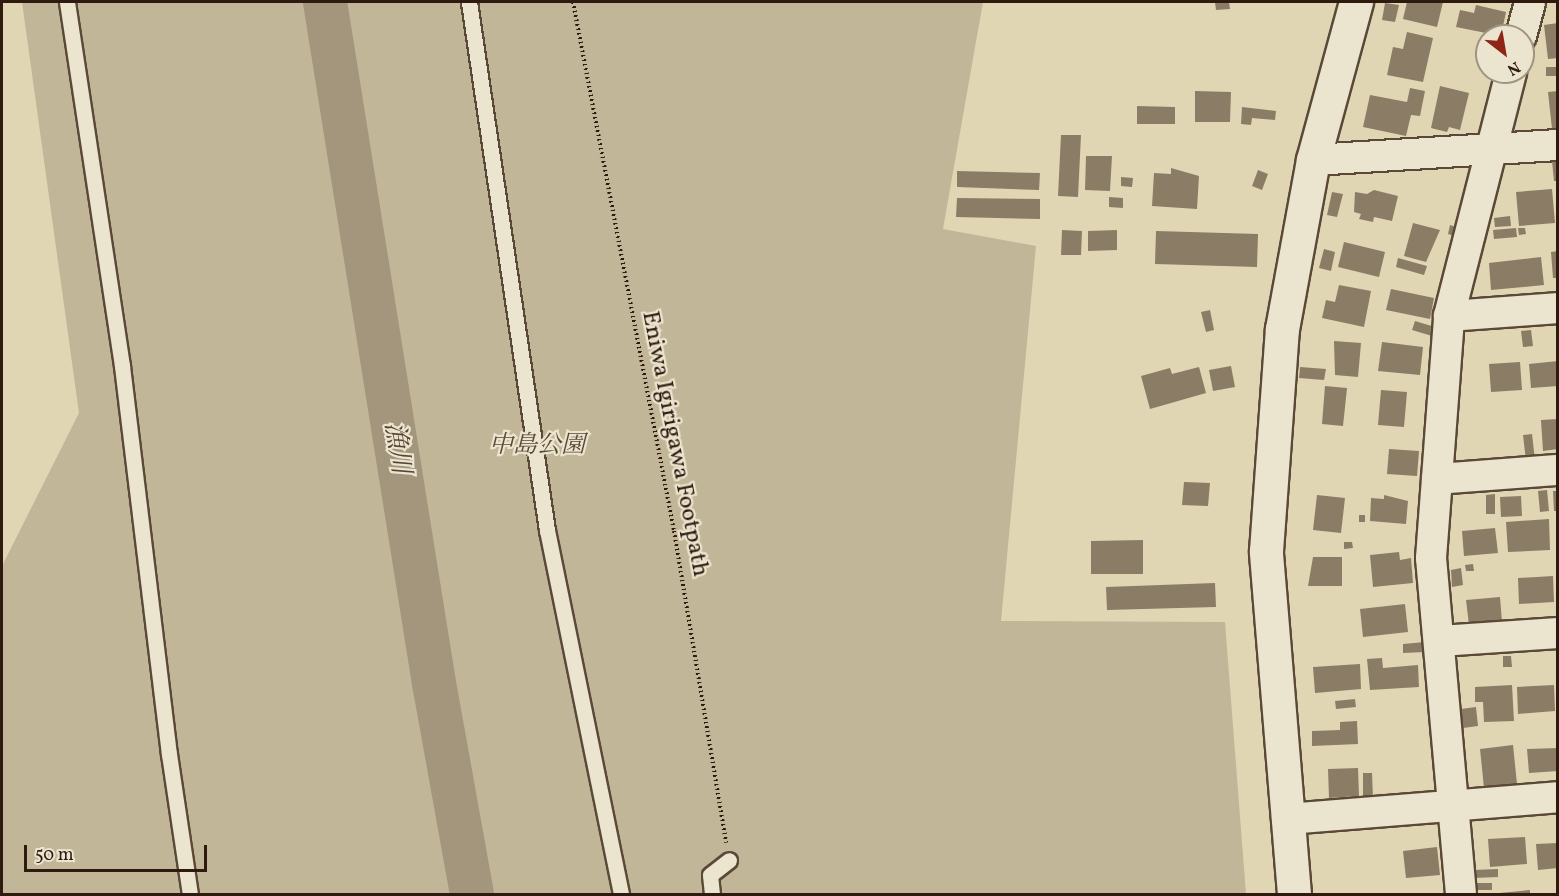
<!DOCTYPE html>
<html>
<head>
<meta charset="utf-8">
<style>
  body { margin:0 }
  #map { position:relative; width:1559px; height:896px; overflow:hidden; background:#e0d6b4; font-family:Vollkorn,"Noto Serif JP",serif }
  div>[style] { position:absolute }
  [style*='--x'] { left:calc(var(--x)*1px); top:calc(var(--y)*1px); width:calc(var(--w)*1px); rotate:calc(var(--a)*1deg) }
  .green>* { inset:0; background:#c2b698 }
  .river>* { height:44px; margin:-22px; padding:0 22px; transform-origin:22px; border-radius:22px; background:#a4967c }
  .building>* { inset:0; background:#8b7c65 }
  .path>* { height:4px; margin-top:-2px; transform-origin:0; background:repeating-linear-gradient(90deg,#2f1a0f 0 1.5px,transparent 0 4.5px) }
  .roads { filter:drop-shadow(2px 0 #5b4938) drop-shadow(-2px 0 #5b4938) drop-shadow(0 2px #5b4938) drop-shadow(0 -2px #5b4938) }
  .lane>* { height:15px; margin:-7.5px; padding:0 7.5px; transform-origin:7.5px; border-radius:7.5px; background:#ebe4ce }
  .street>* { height:30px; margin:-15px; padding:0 15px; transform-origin:15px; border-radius:15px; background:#ebe4ce }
  .secondary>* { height:33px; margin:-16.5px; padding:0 16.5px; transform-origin:16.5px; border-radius:16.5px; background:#ebe4ce }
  span { translate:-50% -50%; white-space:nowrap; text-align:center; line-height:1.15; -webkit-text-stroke:4.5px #ebe4ce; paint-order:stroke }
  .street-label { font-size:24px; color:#2f1a0f }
  .park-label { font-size:24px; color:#5b4938; font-style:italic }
  .water-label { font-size:26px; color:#584535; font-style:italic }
  .frame { position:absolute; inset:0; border:3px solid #2f1a0f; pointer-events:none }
  .north { position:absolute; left:1475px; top:24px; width:60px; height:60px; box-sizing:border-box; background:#ebe4ce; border:2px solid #a09382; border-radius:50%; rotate:149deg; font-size:16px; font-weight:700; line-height:24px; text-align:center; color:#2f1a0f }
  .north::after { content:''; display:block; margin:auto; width:21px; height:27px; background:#8f2418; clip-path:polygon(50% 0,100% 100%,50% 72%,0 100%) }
  .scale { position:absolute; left:24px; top:845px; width:183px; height:27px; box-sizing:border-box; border:3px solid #2f1a0f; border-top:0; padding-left:8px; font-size:18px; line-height:21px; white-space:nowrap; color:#2f1a0f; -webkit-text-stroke:4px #ebe4ce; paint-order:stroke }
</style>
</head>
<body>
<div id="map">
  <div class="green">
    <div style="clip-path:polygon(22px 2px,983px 2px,943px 229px,1036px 246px,1001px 621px,1225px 622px,1246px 894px,2px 894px,2px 566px,79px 413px)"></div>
  </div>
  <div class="river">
    <div style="--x:325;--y:2;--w:690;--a:80.91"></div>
    <div style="--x:434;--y:683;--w:214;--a:79.8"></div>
  </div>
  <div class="building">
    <div style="clip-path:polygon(1215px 2px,1229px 2px,1230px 9px,1216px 10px)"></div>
    <div style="clip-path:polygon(1407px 2px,1443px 2px,1437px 27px,1403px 19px)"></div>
    <div style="clip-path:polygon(1385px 3px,1399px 5px,1395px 22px,1382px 20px)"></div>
    <div style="clip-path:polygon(1476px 5px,1506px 12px,1501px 36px,1456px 27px,1460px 10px,1474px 13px)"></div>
    <div style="clip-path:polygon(1558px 23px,1558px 58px,1548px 59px,1544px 25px)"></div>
    <div style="clip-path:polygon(1407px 32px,1433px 38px,1423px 82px,1387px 75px,1393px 47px,1403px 49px)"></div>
    <div style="clip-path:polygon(1546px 67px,1558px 67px,1558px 76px,1546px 76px)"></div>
    <div style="clip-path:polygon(1440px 86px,1469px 93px,1460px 130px,1449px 127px,1447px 132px,1431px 128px)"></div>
    <div style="clip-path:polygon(1410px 88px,1425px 91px,1420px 116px,1411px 115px,1406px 136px,1363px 127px,1370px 95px,1407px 102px)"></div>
    <div style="clip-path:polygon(1195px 91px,1231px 92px,1230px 122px,1195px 122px)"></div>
    <div style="clip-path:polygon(1558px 91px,1558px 129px,1552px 129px,1548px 92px)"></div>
    <div style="clip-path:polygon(1137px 106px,1175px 107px,1175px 124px,1137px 124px)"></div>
    <div style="clip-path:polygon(1242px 107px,1276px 111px,1275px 120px,1252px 118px,1251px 125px,1241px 124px)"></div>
    <div style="clip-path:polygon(1061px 135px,1081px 135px,1078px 197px,1058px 196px)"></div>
    <div style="clip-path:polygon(1086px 156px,1112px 156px,1110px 191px,1085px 190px)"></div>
    <div style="clip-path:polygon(1552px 161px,1558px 161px,1558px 181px,1554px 181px)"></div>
    <div style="clip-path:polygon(1171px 168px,1199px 176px,1197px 209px,1152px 206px,1154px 173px,1171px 174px)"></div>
    <div style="clip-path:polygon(1258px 170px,1268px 174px,1262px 190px,1252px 186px)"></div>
    <div style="clip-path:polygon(957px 171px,1040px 173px,1039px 190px,957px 187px)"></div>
    <div style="clip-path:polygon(1121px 177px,1133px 178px,1132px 187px,1121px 186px)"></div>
    <div style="clip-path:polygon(1552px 189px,1555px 223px,1519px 226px,1516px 192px)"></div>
    <div style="clip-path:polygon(1374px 190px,1398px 196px,1392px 221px,1374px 217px,1373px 222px,1359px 219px,1361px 214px,1354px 212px,1355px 192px,1367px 194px)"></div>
    <div style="clip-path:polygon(1332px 192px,1343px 194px,1337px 217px,1327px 215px)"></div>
    <div style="clip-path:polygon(1109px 197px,1123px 198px,1123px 208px,1109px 207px)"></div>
    <div style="clip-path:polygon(957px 198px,1040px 199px,1040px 219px,956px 217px)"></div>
    <div style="clip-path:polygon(1510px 216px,1511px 226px,1495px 227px,1494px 218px)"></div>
    <div style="clip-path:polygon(1413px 223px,1440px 230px,1426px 262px,1404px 256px)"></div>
    <div style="clip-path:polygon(1450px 225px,1459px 228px,1457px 237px,1448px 234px)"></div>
    <div style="clip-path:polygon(1516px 228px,1517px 237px,1494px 239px,1493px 230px)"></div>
    <div style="clip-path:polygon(1518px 228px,1525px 228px,1526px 234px,1519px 235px)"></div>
    <div style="clip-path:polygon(1062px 230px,1082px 231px,1081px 255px,1061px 255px)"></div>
    <div style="clip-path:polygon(1117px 230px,1117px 250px,1088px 251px,1088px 231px)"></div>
    <div style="clip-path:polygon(1156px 231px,1258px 234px,1257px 267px,1155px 264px)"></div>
    <div style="clip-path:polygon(1344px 242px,1385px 252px,1379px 277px,1338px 267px)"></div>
    <div style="clip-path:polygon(1324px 249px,1335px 252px,1331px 271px,1319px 268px)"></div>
    <div style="clip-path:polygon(1558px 251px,1558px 278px,1553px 278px,1551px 252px)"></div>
    <div style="clip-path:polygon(1541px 257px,1544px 285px,1491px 290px,1489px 263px)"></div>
    <div style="clip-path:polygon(1398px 258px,1427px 266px,1424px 275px,1396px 267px)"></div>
    <div style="clip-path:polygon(1339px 285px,1371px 291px,1364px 327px,1322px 318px,1326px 300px,1335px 302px)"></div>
    <div style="clip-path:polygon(1391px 289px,1434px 298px,1430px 319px,1386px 310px)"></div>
    <div style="clip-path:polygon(1210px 310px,1214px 330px,1206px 332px,1201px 312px)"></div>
    <div style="clip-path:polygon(1415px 321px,1435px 327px,1432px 336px,1412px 330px)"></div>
    <div style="clip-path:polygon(1531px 330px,1533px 346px,1523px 347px,1521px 331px)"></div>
    <div style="clip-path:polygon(1334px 341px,1361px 343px,1358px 377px,1335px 375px)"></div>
    <div style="clip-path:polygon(1382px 342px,1423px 347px,1420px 375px,1378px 371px)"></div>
    <div style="clip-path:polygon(1558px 361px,1558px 386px,1531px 388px,1529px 364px)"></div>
    <div style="clip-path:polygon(1520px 362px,1522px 390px,1491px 392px,1489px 364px)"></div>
    <div style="clip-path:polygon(1231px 366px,1235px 387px,1213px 391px,1209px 370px)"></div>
    <div style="clip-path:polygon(1199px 367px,1206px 393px,1150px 409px,1141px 376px,1170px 368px,1172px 374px)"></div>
    <div style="clip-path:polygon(1300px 367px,1326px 369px,1324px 380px,1299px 378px)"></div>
    <div style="clip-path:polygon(1325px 386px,1347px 388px,1343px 426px,1322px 424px)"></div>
    <div style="clip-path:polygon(1381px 390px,1407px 392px,1404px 427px,1378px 425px)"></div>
    <div style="clip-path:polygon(1558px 419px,1558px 449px,1543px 451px,1541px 420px)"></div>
    <div style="clip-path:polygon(1532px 434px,1535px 460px,1526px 461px,1523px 435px)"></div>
    <div style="clip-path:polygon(1389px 449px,1419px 451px,1417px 476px,1387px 474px)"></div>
    <div style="clip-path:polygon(1184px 482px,1210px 483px,1208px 506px,1182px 505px)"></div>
    <div style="clip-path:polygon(1547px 490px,1549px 511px,1540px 512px,1538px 491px)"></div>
    <div style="clip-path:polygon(1553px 491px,1558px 491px,1558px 511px,1554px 511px)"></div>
    <div style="clip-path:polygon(1495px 494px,1495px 514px,1486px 514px,1486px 495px)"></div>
    <div style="clip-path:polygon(1317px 495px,1345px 498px,1341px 533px,1313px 530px)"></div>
    <div style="clip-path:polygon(1384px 495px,1408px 501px,1406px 524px,1370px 521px,1371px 498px,1384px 499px)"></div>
    <div style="clip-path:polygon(1521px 496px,1522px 516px,1501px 517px,1500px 497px)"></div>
    <div style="clip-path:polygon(1359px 515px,1365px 515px,1365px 522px,1359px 522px)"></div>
    <div style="clip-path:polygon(1549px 519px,1550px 550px,1508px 552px,1506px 522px)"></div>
    <div style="clip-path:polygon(1495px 528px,1498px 553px,1464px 556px,1462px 531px)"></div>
    <div style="clip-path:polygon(1143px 540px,1143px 574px,1091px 574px,1091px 541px)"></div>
    <div style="clip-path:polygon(1344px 542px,1352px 542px,1353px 548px,1344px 549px)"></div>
    <div style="clip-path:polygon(1399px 552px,1400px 560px,1411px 558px,1413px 583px,1373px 587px,1370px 555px)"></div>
    <div style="clip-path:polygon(1313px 557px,1342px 557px,1342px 586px,1308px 586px)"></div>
    <div style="clip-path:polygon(1473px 564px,1474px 571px,1466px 571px,1465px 565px)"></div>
    <div style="clip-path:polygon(1461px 568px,1463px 585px,1452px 587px,1451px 570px)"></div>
    <div style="clip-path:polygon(1553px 576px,1554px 602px,1519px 604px,1518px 578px)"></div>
    <div style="clip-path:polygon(1215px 583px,1216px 607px,1107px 610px,1106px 587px)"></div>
    <div style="clip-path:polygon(1500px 597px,1502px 622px,1469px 625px,1466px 600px)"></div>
    <div style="clip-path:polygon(1405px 604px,1408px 632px,1363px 637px,1360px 609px)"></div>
    <div style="clip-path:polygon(1425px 642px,1426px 652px,1403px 653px,1403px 644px)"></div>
    <div style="clip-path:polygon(1503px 656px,1511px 656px,1512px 667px,1503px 667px)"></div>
    <div style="clip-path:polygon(1382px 658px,1383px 668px,1418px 665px,1419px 687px,1370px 690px,1367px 659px)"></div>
    <div style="clip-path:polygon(1360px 664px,1361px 689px,1315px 693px,1313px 667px)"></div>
    <div style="clip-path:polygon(1512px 685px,1514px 721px,1484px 722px,1483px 702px,1475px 702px,1475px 687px)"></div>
    <div style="clip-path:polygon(1554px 685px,1555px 711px,1518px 714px,1517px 687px)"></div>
    <div style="clip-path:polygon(1355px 699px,1356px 707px,1336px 709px,1335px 701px)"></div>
    <div style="clip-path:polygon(1476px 707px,1478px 726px,1463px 728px,1461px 709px)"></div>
    <div style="clip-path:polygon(1357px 721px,1358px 744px,1312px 746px,1312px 731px,1340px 730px,1340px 722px)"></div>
    <div style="clip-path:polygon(1513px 745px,1517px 784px,1484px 788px,1480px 749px)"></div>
    <div style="clip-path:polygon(1558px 748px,1558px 771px,1529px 773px,1527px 749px)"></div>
    <div style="clip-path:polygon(1358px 768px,1359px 796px,1329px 798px,1328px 769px)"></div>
    <div style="clip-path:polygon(1363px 773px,1372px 773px,1373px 798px,1363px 798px)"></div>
    <div style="clip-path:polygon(1525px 837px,1527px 864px,1490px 867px,1488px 839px)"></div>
    <div style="clip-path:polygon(1558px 843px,1558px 868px,1538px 870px,1536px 844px)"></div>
    <div style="clip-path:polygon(1437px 847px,1440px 875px,1406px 878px,1403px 851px)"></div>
    <div style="clip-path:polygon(1498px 869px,1498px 877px,1473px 878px,1473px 870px)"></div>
    <div style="clip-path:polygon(1476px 883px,1492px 883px,1492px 890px,1476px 890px)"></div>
    <div style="clip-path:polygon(1530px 890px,1530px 894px,1499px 894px,1499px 893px)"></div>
  </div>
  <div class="path">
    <div style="--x:573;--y:2;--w:539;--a:79.19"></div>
    <div style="--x:674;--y:531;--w:316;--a:80.5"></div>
  </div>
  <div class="roads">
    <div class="lane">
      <div style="--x:67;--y:2;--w:368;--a:81.4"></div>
      <div style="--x:122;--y:366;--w:391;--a:83.1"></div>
      <div style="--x:169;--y:754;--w:142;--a:81.5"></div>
      <div style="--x:469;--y:2;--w:534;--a:81.6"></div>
      <div style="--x:547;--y:530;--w:371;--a:78.5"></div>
      <div style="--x:712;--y:894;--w:19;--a:-96"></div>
      <div style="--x:710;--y:875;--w:24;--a:-38"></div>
    </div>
    <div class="street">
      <div style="--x:1521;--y:36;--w:35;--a:-75"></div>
      <div style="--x:1313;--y:160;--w:245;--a:-3.5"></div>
      <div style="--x:1449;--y:316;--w:109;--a:-4.2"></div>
      <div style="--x:1437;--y:479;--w:121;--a:-4.3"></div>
      <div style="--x:1440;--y:641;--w:118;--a:-3.9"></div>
      <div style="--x:1287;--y:819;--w:272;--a:-4.6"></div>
      <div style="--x:1461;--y:894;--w:337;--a:-95.1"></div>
      <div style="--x:1431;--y:558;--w:243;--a:-85.7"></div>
      <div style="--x:1449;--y:316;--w:252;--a:-75.7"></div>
    </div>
    <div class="secondary">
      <div style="--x:1294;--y:894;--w:344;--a:-94.7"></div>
      <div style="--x:1266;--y:551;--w:223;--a:-85.9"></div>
      <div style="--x:1282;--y:329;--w:172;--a:-79.6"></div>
      <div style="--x:1313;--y:160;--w:164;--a:-74.8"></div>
    </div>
  </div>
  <div class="street-label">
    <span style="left:674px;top:444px;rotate:79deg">Eniwa Igirigawa Footpath</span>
  </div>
  <div class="park-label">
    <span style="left:537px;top:447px">中島公園</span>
  </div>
  <div class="water-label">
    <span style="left:396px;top:448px;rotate:81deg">漁川</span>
  </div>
  <div class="frame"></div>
  <div class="north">N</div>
  <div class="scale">50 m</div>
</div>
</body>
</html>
